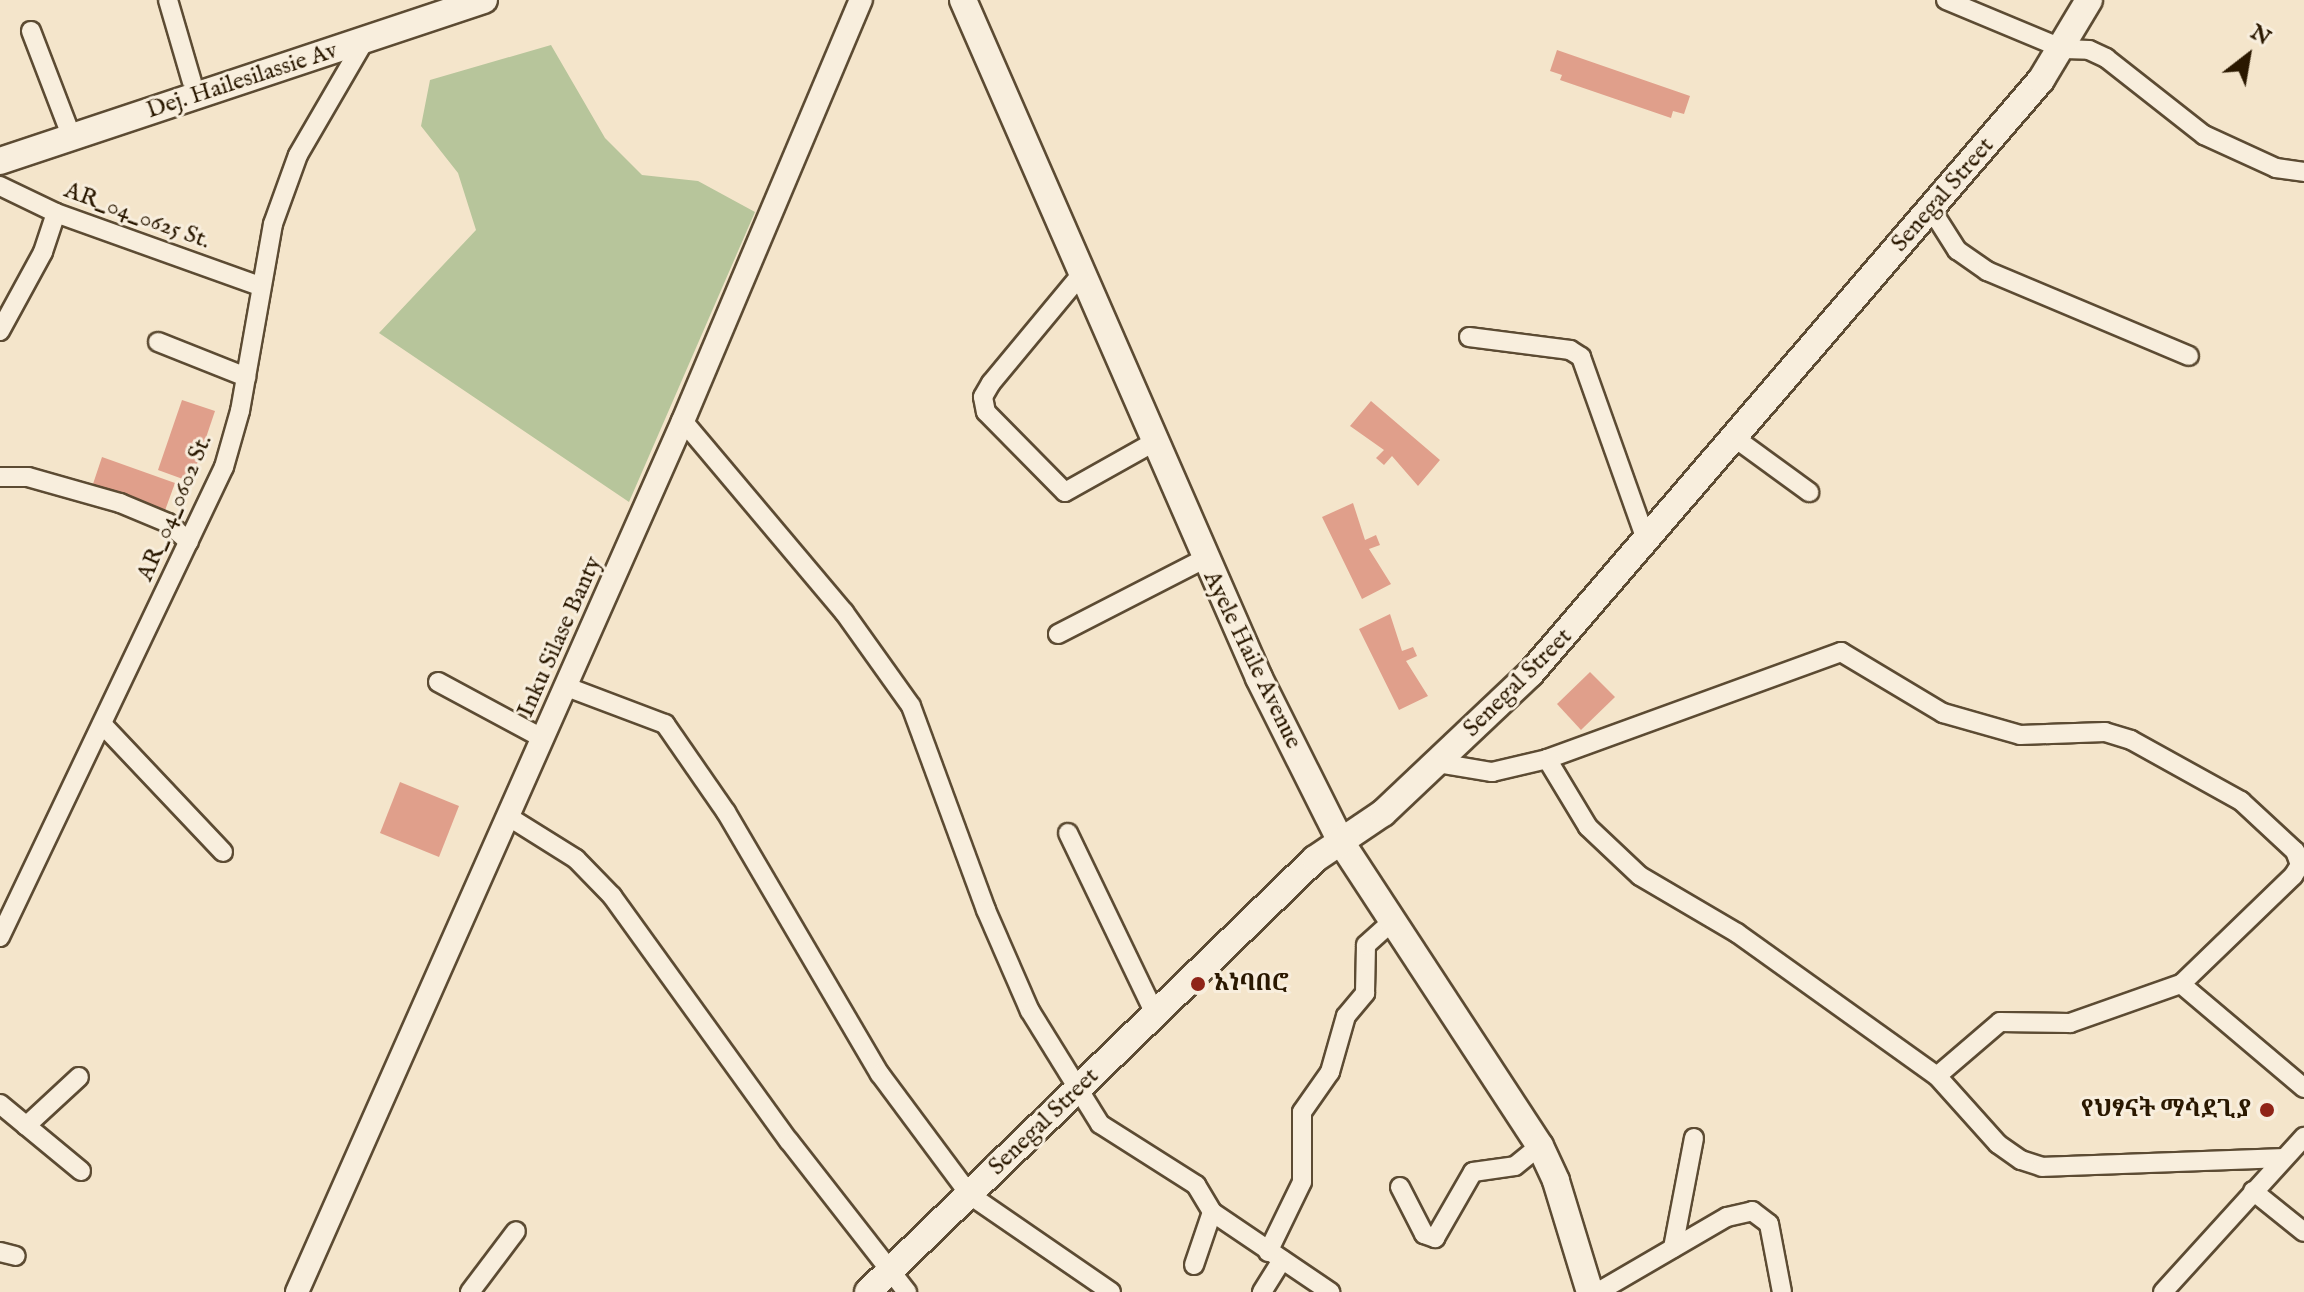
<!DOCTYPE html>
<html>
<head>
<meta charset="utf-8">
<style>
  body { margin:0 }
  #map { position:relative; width:2304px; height:1292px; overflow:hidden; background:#f4e5cb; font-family:"IM FELL English","Noto Serif Ethiopic",serif }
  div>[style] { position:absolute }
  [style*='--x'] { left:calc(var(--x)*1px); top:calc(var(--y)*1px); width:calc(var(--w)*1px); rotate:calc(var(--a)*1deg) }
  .green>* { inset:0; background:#b7c59b }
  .building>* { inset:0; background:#e09f8b }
  .roads { filter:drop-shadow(2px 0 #5c4b33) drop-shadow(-2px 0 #5c4b33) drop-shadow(0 2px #5c4b33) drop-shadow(0 -2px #5c4b33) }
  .minor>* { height:18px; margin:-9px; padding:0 9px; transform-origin:9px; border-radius:9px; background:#f8eedd }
  .tertiary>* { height:22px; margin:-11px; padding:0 11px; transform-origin:11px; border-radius:11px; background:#f8eedd }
  .secondary>* { height:26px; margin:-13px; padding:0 13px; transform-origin:13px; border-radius:13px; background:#f8eedd }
  .dots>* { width:22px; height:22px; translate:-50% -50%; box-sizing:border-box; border:4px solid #f8eedd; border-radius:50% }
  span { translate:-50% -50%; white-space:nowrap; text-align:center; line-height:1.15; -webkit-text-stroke:6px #f8eedd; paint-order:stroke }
  .street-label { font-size:24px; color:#2a1800 }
  .poi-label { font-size:24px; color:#2a1800; font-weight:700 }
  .left { translate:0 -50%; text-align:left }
  .right { translate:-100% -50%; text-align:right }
  .north { position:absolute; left:2208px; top:16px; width:80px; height:80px; -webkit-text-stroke:6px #f8eedd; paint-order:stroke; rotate:31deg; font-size:22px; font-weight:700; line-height:32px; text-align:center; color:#2a1800 }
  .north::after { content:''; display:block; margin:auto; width:28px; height:36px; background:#2a1800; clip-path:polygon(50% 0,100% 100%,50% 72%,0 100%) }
</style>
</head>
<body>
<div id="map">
  <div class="green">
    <div style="clip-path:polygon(551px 45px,605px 138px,642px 175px,698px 181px,755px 212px,629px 502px,379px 333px,476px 230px,458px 173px,421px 126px,430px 80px)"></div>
  </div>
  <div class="building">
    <div style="clip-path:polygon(1557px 50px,1690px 96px,1684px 114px,1673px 111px,1671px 118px,1560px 80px,1562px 75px,1550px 71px)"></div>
    <div style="clip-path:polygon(182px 400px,215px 411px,191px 482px,158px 470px)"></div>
    <div style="clip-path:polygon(1371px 401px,1440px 460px,1418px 486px,1392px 456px,1384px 465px,1376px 458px,1384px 450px,1350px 426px)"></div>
    <div style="clip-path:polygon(102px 457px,175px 483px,163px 516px,91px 490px)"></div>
    <div style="clip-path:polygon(1353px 503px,1365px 540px,1376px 535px,1380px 545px,1369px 549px,1391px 584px,1362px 599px,1322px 517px)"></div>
    <div style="clip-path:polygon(1390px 614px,1402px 651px,1413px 647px,1417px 656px,1406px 661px,1428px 696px,1399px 710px,1359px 629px)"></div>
    <div style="clip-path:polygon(1590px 672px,1615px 697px,1581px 730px,1557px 704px)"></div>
    <div style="clip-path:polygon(400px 782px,459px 806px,439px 857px,380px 833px)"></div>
  </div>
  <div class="roads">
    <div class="minor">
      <div style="--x:168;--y:0;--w:85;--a:73.7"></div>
      <div style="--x:1946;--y:0;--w:128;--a:22.6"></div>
      <div style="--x:2064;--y:49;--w:25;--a:2"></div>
      <div style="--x:2089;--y:50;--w:19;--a:25"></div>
      <div style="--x:2106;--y:58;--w:125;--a:38.2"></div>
      <div style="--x:2204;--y:135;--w:79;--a:24.6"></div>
      <div style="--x:2276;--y:168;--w:28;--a:8"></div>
      <div style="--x:31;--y:31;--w:101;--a:69"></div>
      <div style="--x:0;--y:186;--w:62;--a:25.7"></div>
      <div style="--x:56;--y:213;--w:217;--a:19.7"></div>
      <div style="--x:1931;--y:209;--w:49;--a:57.6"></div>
      <div style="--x:1957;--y:250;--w:37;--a:35"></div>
      <div style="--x:1987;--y:271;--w:219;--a:22.8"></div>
      <div style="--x:1079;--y:277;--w:138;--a:129.7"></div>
      <div style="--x:991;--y:383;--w:16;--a:120"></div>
      <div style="--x:983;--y:397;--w:15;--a:79"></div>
      <div style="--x:986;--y:412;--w:112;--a:45.4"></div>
      <div style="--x:1065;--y:492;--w:102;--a:-29.3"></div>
      <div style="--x:0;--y:331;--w:90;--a:-61.4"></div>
      <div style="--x:43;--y:252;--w:41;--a:-71.6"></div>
      <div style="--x:1469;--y:337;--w:102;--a:7.3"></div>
      <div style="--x:1570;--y:350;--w:13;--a:32"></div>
      <div style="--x:1581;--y:357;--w:194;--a:70.4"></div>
      <div style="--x:158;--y:342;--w:95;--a:21.7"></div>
      <div style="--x:683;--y:421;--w:250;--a:49.9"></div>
      <div style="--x:844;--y:612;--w:115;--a:54.5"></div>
      <div style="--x:911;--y:706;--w:217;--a:69.8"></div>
      <div style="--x:986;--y:910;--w:110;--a:66.5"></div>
      <div style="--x:1030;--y:1011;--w:133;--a:58.2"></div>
      <div style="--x:1100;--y:1124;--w:114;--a:32.4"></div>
      <div style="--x:1196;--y:1185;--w:31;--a:59"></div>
      <div style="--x:1212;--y:1212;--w:143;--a:34.1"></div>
      <div style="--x:1735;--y:438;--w:92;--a:36.1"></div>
      <div style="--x:0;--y:477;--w:28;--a:0"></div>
      <div style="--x:28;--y:477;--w:96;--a:15.8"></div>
      <div style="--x:120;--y:503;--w:52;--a:22.6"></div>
      <div style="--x:168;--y:523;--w:28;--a:42"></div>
      <div style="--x:1058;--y:634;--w:164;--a:-27.2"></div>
      <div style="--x:438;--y:682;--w:120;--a:28.3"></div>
      <div style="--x:567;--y:687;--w:105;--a:20.7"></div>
      <div style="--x:665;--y:724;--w:107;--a:55.3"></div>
      <div style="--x:726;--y:812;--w:304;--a:59.6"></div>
      <div style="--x:880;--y:1074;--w:151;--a:53.4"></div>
      <div style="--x:970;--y:1195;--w:171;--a:34.5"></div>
      <div style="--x:102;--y:724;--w:176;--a:46.6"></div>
      <div style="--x:1547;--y:759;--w:313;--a:-20"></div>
      <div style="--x:1841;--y:652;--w:119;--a:30.9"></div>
      <div style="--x:1943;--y:713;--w:80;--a:15.9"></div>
      <div style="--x:2020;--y:735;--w:85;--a:-2"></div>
      <div style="--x:2105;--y:732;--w:27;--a:17"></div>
      <div style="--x:2131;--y:740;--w:126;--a:29"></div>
      <div style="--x:2241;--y:801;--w:74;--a:42.8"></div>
      <div style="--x:2295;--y:851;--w:15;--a:70"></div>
      <div style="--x:2300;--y:865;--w:13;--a:122"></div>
      <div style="--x:2293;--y:876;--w:156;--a:136"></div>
      <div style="--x:2181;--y:984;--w:161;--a:40.2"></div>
      <div style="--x:1438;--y:763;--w:55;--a:9.5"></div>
      <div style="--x:1492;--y:772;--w:57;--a:-13.3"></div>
      <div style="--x:1547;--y:759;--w:79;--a:58.9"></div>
      <div style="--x:1588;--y:827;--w:71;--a:43.3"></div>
      <div style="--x:1640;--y:876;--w:113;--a:30.4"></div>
      <div style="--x:1737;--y:933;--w:246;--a:35.6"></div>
      <div style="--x:1937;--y:1076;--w:91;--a:48.1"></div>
      <div style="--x:1998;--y:1144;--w:28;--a:35"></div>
      <div style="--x:2021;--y:1160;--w:22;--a:18"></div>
      <div style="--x:2042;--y:1167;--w:241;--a:-2.1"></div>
      <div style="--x:509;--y:817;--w:79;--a:32.1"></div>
      <div style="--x:576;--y:859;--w:52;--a:45.8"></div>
      <div style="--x:612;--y:896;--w:302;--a:54.2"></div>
      <div style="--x:789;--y:1141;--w:192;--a:52"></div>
      <div style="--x:1068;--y:833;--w:201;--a:64.3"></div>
      <div style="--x:0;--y:937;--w:521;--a:-64.52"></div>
      <div style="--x:224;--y:467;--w:58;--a:-74.1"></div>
      <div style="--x:240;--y:411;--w:190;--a:-80"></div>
      <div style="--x:273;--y:224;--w:73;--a:-70.1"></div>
      <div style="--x:298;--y:155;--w:133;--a:-59.8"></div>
      <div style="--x:1937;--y:1076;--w:83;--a:-40.6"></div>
      <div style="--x:2000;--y:1022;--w:70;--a:0.8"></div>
      <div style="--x:2070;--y:1023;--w:118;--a:-19.4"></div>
      <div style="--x:0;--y:1104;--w:105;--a:39.6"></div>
      <div style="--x:26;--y:1126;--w:72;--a:-42.8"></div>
      <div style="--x:1400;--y:1187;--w:53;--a:62.9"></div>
      <div style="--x:1424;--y:1234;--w:12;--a:20"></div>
      <div style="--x:1435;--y:1238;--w:76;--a:-60.1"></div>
      <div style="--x:1473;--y:1172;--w:42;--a:-8.1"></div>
      <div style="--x:1515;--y:1166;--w:32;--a:-39"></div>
      <div style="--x:2253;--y:1191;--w:65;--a:38.8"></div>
      <div style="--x:1673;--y:1248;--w:112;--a:-79.2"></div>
      <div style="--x:0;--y:1252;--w:16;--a:14"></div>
      <div style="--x:1268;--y:1252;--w:78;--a:-64.1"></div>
      <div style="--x:1302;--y:1182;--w:70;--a:-90"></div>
      <div style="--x:1302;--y:1112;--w:49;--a:-55"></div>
      <div style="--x:1330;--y:1072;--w:58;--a:-74.1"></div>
      <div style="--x:1346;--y:1016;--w:30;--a:-50"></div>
      <div style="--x:1365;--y:993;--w:48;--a:-88.8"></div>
      <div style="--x:1366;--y:945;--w:38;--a:-42"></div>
      <div style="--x:1194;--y:1265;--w:56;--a:-71.2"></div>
      <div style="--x:470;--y:1292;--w:76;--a:-53"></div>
      <div style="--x:1262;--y:1292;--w:38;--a:-58"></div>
      <div style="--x:1598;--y:1292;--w:149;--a:-30.2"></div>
      <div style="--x:1727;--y:1217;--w:26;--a:-13"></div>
      <div style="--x:1752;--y:1211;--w:21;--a:37"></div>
      <div style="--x:1769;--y:1224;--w:69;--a:79.2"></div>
      <div style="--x:2163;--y:1292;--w:210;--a:-47.7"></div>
    </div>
    <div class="tertiary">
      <div style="--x:297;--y:1292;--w:953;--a:-66.1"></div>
      <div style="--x:683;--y:421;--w:457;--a:-67.1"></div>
    </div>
    <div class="secondary">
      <div style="--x:963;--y:0;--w:740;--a:66.41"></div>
      <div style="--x:1259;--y:678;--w:183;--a:63.4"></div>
      <div style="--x:1341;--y:842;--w:363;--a:56.8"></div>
      <div style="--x:1540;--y:1146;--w:38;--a:65"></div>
      <div style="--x:1556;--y:1181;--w:116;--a:73"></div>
      <div style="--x:0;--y:161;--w:510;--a:-18.4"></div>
      <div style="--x:868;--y:1292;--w:622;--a:-44.09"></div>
      <div style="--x:1315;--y:859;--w:82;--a:-34.1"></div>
      <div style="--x:1383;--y:813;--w:202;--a:-43.4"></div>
      <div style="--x:1530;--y:674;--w:784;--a:-49.3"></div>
      <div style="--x:2041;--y:80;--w:93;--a:-59"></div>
    </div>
  </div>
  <div class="dots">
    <div style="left:1198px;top:984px;background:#8f2418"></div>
    <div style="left:2267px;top:1110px;background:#8f2418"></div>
  </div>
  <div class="street-label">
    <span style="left:242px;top:81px;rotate:-18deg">Dej. Hailesilassie Av</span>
    <span style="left:1943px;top:195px;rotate:-49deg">Senegal Street</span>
    <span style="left:137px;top:216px;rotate:20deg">AR_04_0625 St.</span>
    <span style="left:175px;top:508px;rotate:-67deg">AR_04_0602 St.</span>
    <span style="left:560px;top:637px;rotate:-66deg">Inku Silase Banty</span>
    <span style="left:1252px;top:660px;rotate:64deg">Ayele Haile Avenue</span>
    <span style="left:1518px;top:683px;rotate:-45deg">Senegal Street</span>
    <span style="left:1044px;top:1122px;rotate:-44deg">Senegal Street</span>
  </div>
  <div class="poi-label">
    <span class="left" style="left:1214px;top:984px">አነባበሮ</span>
    <span class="right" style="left:2251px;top:1110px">የህፃናት ማሳደጊያ</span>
  </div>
  <div class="north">N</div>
</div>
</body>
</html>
